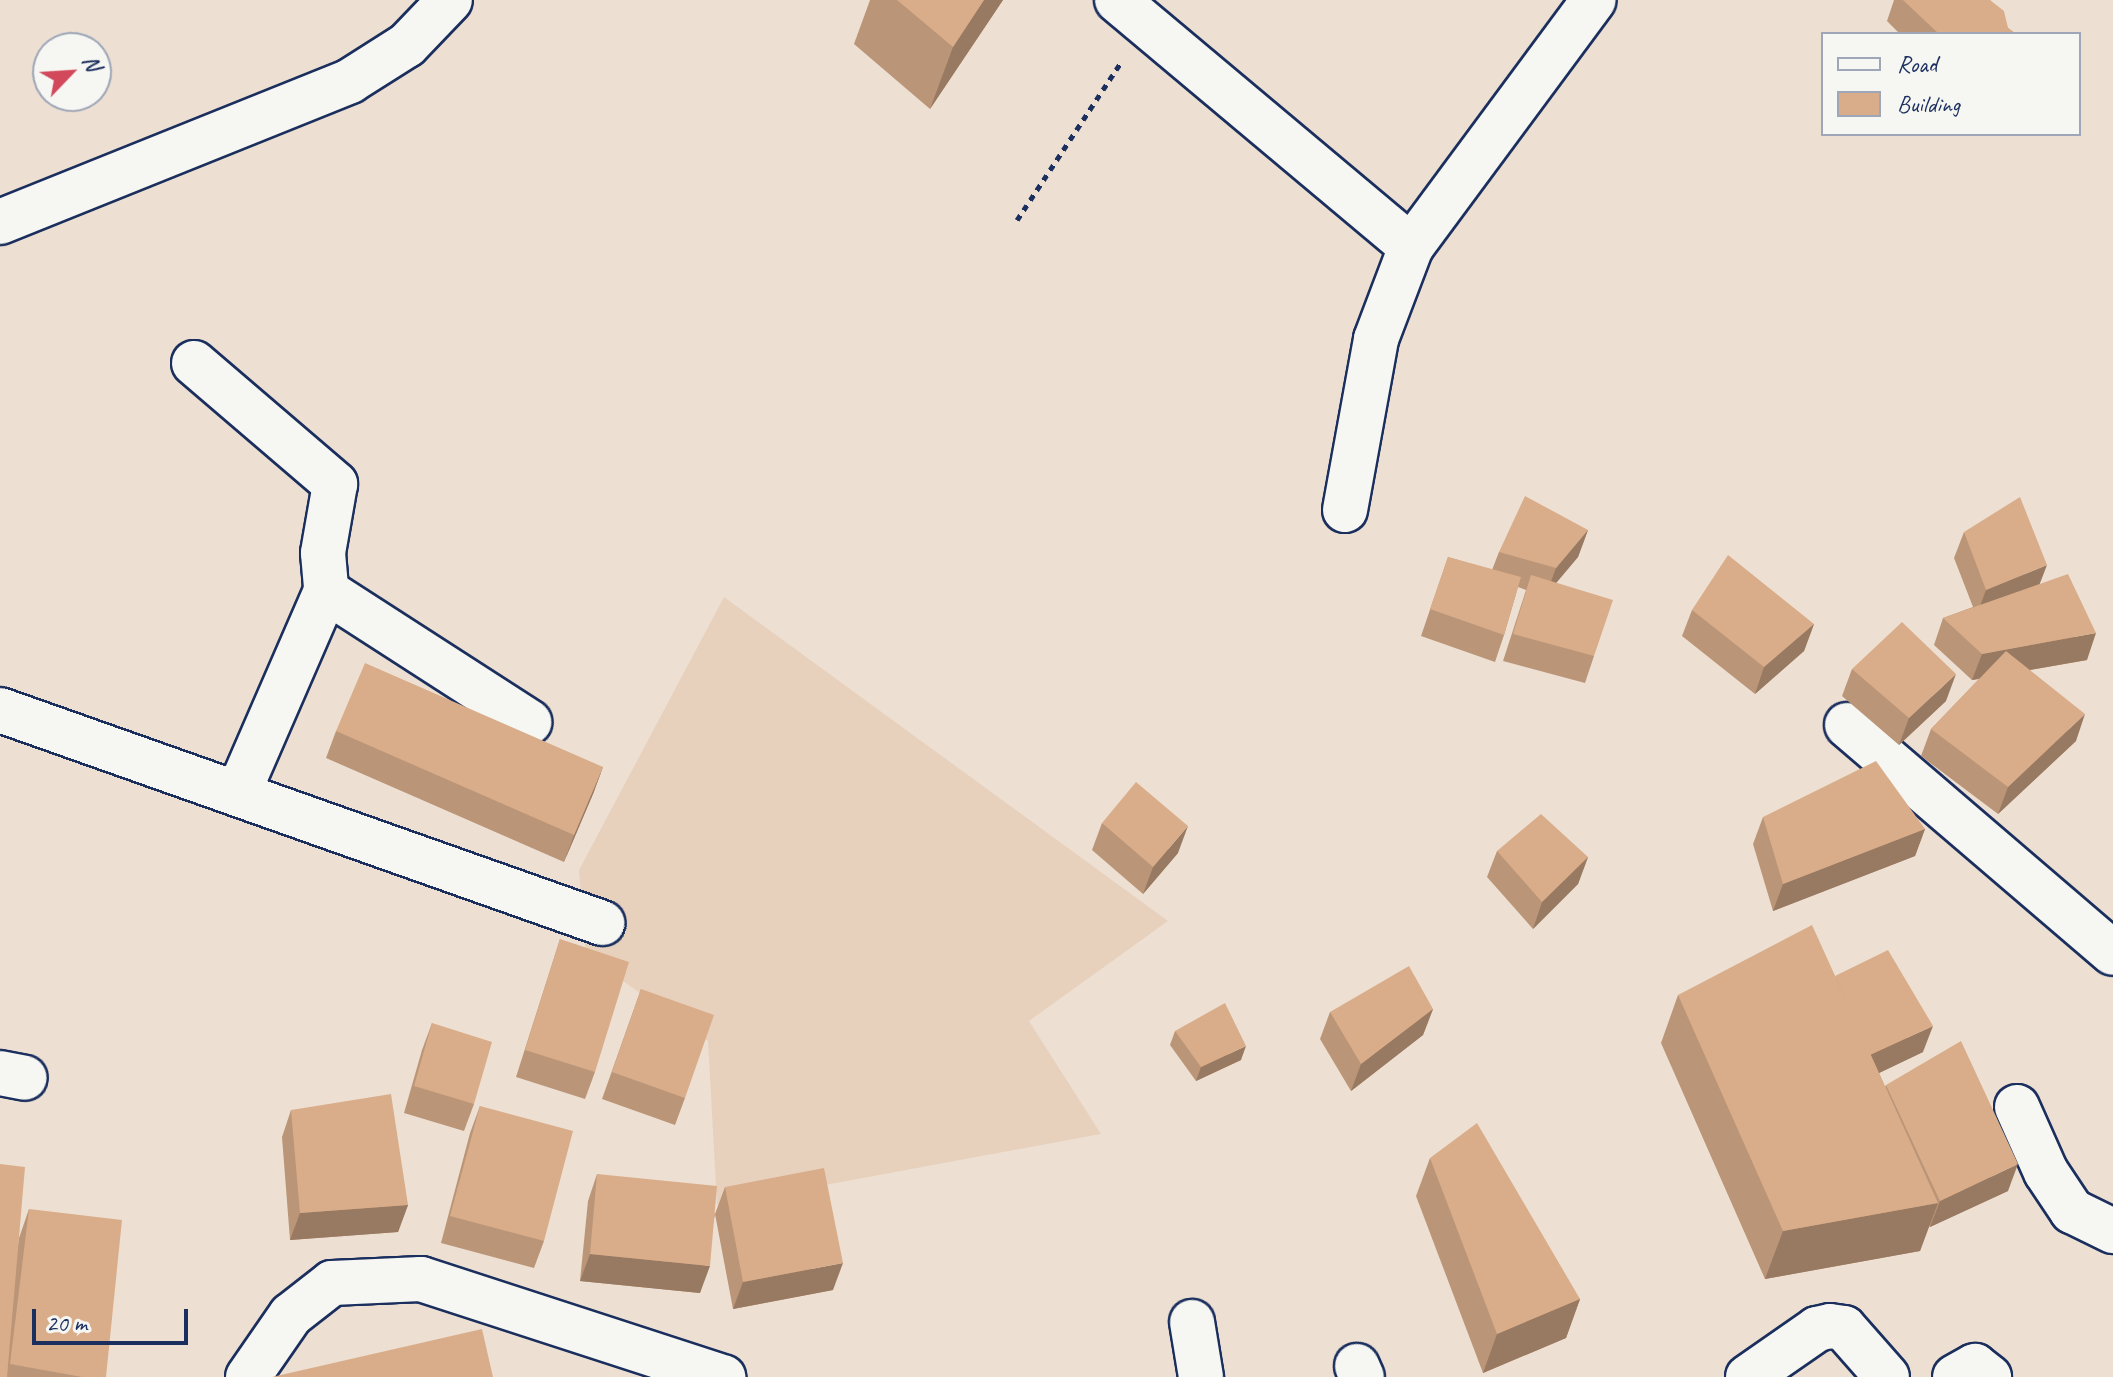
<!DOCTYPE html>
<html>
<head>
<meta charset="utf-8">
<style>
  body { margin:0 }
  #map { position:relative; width:2113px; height:1377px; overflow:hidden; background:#ede0d3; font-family:Caveat,sans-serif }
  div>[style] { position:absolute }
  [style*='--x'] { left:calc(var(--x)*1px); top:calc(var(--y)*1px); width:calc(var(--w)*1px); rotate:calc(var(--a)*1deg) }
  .built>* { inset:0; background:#e7d1bd }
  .path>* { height:5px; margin-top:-2.5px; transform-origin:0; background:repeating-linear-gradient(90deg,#1b2f5e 0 6px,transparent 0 12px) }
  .roads { filter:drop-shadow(2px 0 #1b2f5e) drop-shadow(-2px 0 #1b2f5e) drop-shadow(0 2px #1b2f5e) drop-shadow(0 -2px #1b2f5e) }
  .minor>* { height:44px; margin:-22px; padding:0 22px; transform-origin:22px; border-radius:22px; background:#f6f6f2 }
  .wall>* { inset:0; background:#bb9577 }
  .shaded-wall>* { inset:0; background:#987961 }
  .building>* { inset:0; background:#d9ad8a }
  span { translate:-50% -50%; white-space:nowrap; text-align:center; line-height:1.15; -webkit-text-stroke:8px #f6f6f2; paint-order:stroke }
  .legend { position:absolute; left:1821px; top:32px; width:260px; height:104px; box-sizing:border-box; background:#f6f6f2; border:2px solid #9ea6b7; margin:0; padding:10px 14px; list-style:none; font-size:24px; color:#1b2f5e }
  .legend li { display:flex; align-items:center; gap:16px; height:40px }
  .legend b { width:40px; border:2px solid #9ea6b7 }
  .north { position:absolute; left:32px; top:32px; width:80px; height:80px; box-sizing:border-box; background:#f6f6f2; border:2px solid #9ea6b7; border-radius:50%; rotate:65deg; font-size:22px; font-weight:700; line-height:32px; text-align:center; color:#1b2f5e }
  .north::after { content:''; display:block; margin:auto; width:28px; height:36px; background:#d1495b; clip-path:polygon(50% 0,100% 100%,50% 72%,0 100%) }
  .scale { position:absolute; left:32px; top:1309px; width:156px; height:36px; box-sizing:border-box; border:4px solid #1b2f5e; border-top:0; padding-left:10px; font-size:24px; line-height:28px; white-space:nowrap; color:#1b2f5e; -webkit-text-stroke:6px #f6f6f2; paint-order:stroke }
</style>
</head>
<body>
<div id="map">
  <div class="built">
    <div style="clip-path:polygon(724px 597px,1168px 921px,1029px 1021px,1101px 1134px,717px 1205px,708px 1041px,586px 955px,579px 870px)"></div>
  </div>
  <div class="path">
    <div style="--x:1017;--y:220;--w:187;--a:-56.6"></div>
  </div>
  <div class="roads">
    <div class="minor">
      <div style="--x:1117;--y:0;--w:384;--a:40"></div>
      <div style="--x:0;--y:222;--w:377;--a:-21.9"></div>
      <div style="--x:350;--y:81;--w:67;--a:-32.3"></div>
      <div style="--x:407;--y:45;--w:62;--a:-46.3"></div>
      <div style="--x:194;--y:363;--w:186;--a:40.6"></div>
      <div style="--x:335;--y:484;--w:70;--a:99.9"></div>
      <div style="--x:323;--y:553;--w:38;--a:85"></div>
      <div style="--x:326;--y:591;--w:220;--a:113.5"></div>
      <div style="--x:1345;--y:510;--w:174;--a:-79.7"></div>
      <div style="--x:1376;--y:339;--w:98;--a:-69.2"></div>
      <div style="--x:1411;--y:247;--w:307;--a:-53.5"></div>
      <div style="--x:326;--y:591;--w:242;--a:32.8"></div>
      <div style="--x:0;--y:710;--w:639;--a:19.48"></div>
      <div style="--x:1847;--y:725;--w:350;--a:40.6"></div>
      <div style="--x:0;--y:1073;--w:25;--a:11"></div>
      <div style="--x:2017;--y:1107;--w:71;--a:66"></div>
      <div style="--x:2046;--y:1172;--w:47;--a:56.3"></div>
      <div style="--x:2072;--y:1211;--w:46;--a:26"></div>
      <div style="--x:1192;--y:1322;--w:56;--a:80.7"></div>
      <div style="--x:1357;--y:1366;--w:12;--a:66"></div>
      <div style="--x:248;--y:1377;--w:75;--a:-55.3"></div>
      <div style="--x:291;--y:1315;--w:52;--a:-38"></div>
      <div style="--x:332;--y:1283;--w:89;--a:-2.6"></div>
      <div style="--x:421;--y:1279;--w:318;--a:18"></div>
      <div style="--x:1748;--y:1377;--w:84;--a:-34.8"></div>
      <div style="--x:1817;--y:1329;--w:13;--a:-13"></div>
      <div style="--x:1830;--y:1326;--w:14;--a:8"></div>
      <div style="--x:1844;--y:1328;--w:65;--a:48.7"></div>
      <div style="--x:1955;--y:1377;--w:23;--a:-29"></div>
      <div style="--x:1975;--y:1366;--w:18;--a:38"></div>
    </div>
  </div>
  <div class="wall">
    <div style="clip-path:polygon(870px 0,1003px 0,930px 109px,854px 44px)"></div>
    <div style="clip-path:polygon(1894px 0,1990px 0,2008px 28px,2016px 34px,1900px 34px,1887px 21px)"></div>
    <div style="clip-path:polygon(1588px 530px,1578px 557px,1556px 583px,1594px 656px,1585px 683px,1503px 661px,1526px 590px,1518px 587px,1504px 635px,1495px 662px,1421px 636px,1448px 557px,1492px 570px,1499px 552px)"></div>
    <div style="clip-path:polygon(1964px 532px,2040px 584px,2087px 660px,2030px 670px,2076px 741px,1998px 814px,1921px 756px,1931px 729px,1979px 679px,1972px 680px,1934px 645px,1943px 618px,1973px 607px,1954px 558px)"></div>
    <div style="clip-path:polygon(1692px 610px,1814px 624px,1804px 651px,1755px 694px,1682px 636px)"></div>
    <div style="clip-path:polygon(1852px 669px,1946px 701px,1899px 745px,1842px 696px)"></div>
    <div style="clip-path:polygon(336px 731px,603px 767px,593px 794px,564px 862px,326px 758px)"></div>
    <div style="clip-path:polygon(1763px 817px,1925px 829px,1915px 856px,1773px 911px,1753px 844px)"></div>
    <div style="clip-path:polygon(1102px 823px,1178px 853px,1143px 894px,1092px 850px)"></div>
    <div style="clip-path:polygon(1497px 851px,1588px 857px,1578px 884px,1533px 929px,1487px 877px)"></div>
    <div style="clip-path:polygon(560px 939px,595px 1072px,585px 1099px,516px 1077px)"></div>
    <div style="clip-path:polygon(1835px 977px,1923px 1052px,1879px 1073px,1885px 1087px,1886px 1085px,2008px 1191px,1930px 1227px,1929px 1226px,1920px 1251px,1765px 1279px,1661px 1043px,1678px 995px)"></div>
    <div style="clip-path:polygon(641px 989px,685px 1098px,675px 1125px,602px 1099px)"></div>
    <div style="clip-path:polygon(1433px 1009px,1423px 1035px,1351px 1091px,1320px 1039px,1330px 1012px)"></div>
    <div style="clip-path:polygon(432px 1023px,474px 1104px,464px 1131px,404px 1113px,422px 1050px)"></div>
    <div style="clip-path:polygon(1175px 1031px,1241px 1060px,1196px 1081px,1170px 1045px)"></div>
    <div style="clip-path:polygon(480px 1106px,544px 1241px,534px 1268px,441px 1243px,470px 1133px)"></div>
    <div style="clip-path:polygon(291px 1110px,408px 1205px,398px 1232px,290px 1240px,282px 1137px)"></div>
    <div style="clip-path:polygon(1430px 1158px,1580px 1299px,1566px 1338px,1483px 1373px,1416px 1196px)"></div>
    <div style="clip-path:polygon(597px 1174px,715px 1214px,725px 1187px,833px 1290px,733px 1309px,715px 1214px,700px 1293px,580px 1281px,588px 1201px)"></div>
    <div style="clip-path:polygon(29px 1209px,106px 1377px,0 1377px,19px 1238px)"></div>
  </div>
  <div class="shaded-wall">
    <div style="clip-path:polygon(984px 0,1003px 0,930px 109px,953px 47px)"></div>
    <div style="clip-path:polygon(1588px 530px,1578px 557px,1546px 595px,1556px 568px)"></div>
    <div style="clip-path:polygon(2047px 565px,2037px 591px,1976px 617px,1986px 590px)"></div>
    <div style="clip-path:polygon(1814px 624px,1804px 651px,1755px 694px,1764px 667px)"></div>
    <div style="clip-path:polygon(2096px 633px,2087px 660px,1972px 680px,1982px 654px)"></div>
    <div style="clip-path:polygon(1956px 674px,1946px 701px,1899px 745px,1909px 718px)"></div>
    <div style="clip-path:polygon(2085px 714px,2076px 741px,1998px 814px,2008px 787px)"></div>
    <div style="clip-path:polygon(603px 767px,593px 794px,564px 862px,574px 835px)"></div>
    <div style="clip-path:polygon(1188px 826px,1178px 853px,1143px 894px,1153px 867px)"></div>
    <div style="clip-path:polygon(1925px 829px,1915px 856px,1773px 911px,1783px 884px)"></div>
    <div style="clip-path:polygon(1588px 857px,1578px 884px,1533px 929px,1542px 902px)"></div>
    <div style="clip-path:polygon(1433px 1009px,1423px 1035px,1351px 1091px,1361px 1064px)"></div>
    <div style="clip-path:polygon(1933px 1026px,1923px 1052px,1856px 1084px,1865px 1057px)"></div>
    <div style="clip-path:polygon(1246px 1046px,1241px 1060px,1196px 1081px,1201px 1067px)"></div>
    <div style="clip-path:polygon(2018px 1164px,2008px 1191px,1930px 1227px,1940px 1201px)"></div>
    <div style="clip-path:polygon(1938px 1203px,1920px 1251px,1765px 1279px,1783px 1231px)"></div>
    <div style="clip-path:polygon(408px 1205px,398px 1232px,290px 1240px,300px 1213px)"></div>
    <div style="clip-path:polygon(590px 1254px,710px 1266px,700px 1293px,580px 1281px)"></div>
    <div style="clip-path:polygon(843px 1263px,833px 1290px,733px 1309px,743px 1282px)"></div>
    <div style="clip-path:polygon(1580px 1299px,1566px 1338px,1483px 1373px,1497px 1334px)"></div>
  </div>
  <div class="building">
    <div style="clip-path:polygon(897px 0,984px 0,953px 47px)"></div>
    <div style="clip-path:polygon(1903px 0,1990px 0,2004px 11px,2008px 28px,2016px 34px,1939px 34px)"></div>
    <div style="clip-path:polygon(1525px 496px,1588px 530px,1556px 568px,1499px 552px)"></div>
    <div style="clip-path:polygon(2020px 497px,2047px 565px,1986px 590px,1964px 532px)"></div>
    <div style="clip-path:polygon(1728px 555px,1814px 624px,1764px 667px,1692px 610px)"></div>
    <div style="clip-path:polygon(1448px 557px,1521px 577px,1504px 635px,1430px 609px)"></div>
    <div style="clip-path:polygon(2068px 574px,2096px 633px,1982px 654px,1943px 618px)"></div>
    <div style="clip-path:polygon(1531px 575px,1613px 600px,1594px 656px,1513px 634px)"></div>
    <div style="clip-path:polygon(1902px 622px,1956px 674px,1909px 718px,1852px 669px)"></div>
    <div style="clip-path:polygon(2006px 651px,2085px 714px,2008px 787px,1931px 729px)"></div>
    <div style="clip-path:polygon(365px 663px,603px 767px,574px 835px,336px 731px)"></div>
    <div style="clip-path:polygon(1876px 761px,1925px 829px,1783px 884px,1763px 817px)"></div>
    <div style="clip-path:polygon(1136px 782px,1188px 826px,1153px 867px,1102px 823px)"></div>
    <div style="clip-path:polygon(1541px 814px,1588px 857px,1542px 902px,1497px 851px)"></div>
    <div style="clip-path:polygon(1812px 925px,1938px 1203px,1783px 1231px,1678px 995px)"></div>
    <div style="clip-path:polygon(560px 939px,629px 962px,595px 1072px,525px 1050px)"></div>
    <div style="clip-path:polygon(1888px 950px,1933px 1026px,1870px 1055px,1835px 976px)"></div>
    <div style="clip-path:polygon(1409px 966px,1433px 1009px,1361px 1064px,1330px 1012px)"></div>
    <div style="clip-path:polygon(641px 989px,714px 1015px,685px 1098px,612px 1072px)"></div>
    <div style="clip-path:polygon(1225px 1003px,1246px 1046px,1201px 1067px,1175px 1031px)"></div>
    <div style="clip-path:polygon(432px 1023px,492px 1042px,474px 1104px,414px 1086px)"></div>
    <div style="clip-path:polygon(1961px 1041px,2018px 1164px,1940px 1201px,1886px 1085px)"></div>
    <div style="clip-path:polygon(391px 1094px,408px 1205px,300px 1213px,291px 1110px)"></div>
    <div style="clip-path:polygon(480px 1106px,573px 1131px,544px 1241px,450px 1216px)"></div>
    <div style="clip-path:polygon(1477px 1123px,1580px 1299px,1497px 1334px,1430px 1158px)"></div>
    <div style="clip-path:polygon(0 1164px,25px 1167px,7px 1377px,0 1377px)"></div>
    <div style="clip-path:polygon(824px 1168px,843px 1263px,743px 1282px,725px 1187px)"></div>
    <div style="clip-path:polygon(597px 1174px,717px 1186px,710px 1266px,590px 1254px)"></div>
    <div style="clip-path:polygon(29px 1209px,122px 1220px,106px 1377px,82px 1377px,10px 1364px)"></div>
    <div style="clip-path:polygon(482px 1329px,493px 1377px,272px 1377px)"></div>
  </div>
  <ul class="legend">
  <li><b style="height:10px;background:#f6f6f2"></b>Road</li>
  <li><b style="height:22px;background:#d9ad8a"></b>Building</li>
  </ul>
  <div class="north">N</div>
  <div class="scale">20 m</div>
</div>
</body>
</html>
